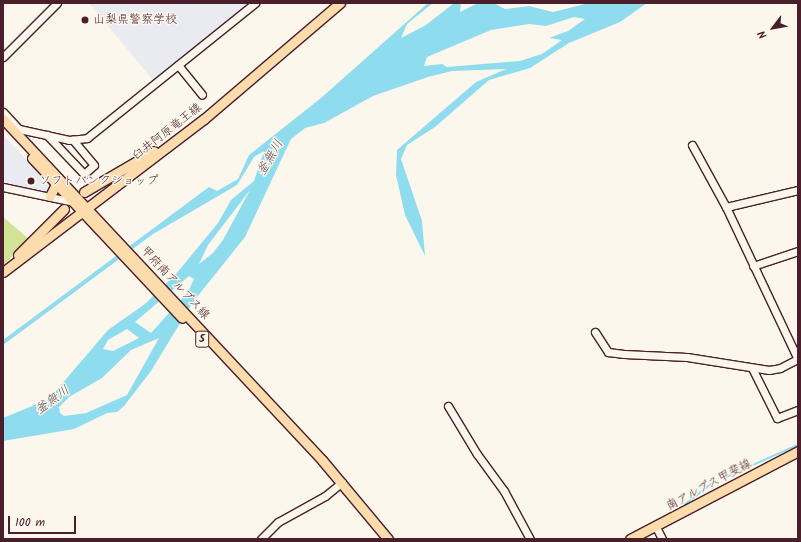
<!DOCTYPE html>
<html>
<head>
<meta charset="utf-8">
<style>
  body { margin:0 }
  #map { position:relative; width:801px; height:542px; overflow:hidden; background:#fbf7ec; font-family:Kalam,"Klee One",sans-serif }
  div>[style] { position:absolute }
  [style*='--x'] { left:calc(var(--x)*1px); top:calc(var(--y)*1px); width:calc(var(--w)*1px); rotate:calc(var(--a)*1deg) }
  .built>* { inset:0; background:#eaeaf1 }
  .green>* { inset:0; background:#d2e296 }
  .water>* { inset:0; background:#8fdcef }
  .stream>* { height:1.5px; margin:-0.75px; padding:0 0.75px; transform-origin:0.75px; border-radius:0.75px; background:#8fdcef }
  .roads { filter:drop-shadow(1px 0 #4a1f2b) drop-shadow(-1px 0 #4a1f2b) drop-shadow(0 1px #4a1f2b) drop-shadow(0 -1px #4a1f2b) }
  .minor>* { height:7px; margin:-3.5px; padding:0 3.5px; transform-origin:3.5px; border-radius:3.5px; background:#fbf7ec }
  .major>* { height:9px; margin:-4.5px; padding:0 4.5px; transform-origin:4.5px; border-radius:4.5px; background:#fcdcac }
  .dots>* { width:11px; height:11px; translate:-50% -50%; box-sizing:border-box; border:2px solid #fbf7ec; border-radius:50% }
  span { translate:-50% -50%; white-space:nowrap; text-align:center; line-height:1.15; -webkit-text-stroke:3px #fbf7ec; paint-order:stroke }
  .shield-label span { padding:1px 3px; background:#fbf7ec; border:1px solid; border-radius:3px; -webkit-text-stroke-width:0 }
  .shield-label { font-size:11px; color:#4a1f2b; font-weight:700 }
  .poi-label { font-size:12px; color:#4a1f2b }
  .left { translate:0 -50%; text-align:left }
  .street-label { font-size:12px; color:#4a1f2b }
  .water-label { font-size:13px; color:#5b4e5c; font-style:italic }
  .frame { position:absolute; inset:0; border:4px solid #4a1f2b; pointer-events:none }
  .north { position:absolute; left:753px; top:8px; width:40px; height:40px; -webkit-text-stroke:3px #fbf7ec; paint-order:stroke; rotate:238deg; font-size:11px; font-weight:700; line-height:16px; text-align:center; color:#4a1f2b }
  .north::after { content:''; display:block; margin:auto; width:14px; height:18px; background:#4a1f2b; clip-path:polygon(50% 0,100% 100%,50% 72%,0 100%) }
  .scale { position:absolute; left:8px; top:516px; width:68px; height:18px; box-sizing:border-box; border:2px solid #4a1f2b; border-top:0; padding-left:5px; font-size:12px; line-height:14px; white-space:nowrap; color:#4a1f2b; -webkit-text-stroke:3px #fbf7ec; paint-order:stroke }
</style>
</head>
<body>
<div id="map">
  <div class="built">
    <div style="clip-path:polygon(89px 3px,251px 3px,153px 80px)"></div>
    <div style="clip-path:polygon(3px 135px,51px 185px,46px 191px,3px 183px)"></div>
  </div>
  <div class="green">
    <div style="clip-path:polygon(3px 217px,29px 239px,3px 266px)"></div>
  </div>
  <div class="water">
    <div style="clip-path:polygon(evenodd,428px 3px,433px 3px,407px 24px,401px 38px,426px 25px,454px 3px,461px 3px,460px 12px,478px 3px,494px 3px,505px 9px,529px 6px,553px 12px,589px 3px,647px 3px,620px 22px,569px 43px,530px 68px,489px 80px,435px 127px,407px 145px,401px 159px,422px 221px,425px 256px,405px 215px,396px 175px,397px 150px,476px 82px,506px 69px,452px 71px,428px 77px,373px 96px,324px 123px,305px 128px,291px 139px,245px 237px,193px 302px,151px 371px,124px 406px,117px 412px,107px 413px,74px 429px,3px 441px,3px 418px,49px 399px,108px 330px,145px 304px,176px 274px,218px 223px,231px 200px,254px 181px,264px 151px,254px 157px,237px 185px,153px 234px,3px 345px,3px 340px,209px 187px,217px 191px,238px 179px,249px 155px,321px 98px,428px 3px,574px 17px,585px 19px,568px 31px,549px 38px,562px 40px,542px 54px,520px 61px,447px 67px,442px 64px,424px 66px,427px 57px,491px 30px,529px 24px,546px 26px,574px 17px,428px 3px,250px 190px,223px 240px,213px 253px,199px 264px,208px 245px,250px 190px,428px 3px,189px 276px,194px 279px,188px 292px,151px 333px,135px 322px,189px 276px,428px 3px,127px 329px,139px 338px,113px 351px,103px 349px,108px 340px,127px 329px,428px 3px,159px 338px,127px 395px,86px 413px,64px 416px,60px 413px,59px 407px,69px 397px,102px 378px,131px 350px,159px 338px)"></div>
  </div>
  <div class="stream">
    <div style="--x:726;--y:477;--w:79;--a:-24"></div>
    <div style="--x:683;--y:506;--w:36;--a:-38"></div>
  </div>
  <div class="roads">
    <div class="minor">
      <div style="--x:3;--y:57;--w:76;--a:-45"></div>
      <div style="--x:178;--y:65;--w:38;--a:51"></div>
      <div style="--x:3;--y:112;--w:23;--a:47"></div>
      <div style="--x:19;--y:129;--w:51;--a:12.4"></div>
      <div style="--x:69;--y:140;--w:18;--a:-6"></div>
      <div style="--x:87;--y:138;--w:216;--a:-38.8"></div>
      <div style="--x:47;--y:135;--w:54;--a:46.5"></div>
      <div style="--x:84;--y:174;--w:13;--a:-42"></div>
      <div style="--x:94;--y:165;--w:33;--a:-130"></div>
      <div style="--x:692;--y:145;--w:71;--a:61.3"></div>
      <div style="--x:726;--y:207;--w:168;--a:64.7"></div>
      <div style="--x:3;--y:187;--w:73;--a:11.9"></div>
      <div style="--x:726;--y:207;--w:74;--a:-13.3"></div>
      <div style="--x:753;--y:266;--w:47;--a:-18.4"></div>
      <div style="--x:595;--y:332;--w:24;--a:57"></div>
      <div style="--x:608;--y:352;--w:16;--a:7"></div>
      <div style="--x:624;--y:354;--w:63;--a:2.7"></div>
      <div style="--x:687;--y:357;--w:83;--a:9"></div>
      <div style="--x:769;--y:370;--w:11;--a:-10"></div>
      <div style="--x:780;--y:368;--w:20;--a:-27"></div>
      <div style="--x:752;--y:368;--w:56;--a:63.4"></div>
      <div style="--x:777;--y:418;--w:22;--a:-21"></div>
      <div style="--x:448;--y:406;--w:56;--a:58.9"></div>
      <div style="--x:477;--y:454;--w:46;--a:53.9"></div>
      <div style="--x:504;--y:491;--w:55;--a:61.6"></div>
      <div style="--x:656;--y:527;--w:13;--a:63"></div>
      <div style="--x:261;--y:539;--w:24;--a:-45"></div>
      <div style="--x:278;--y:522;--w:54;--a:-29"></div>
      <div style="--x:325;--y:496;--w:22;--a:-39"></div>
    </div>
    <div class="major">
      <div style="--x:3;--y:119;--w:467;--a:46.9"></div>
      <div style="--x:322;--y:460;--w:103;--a:50.1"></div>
      <div style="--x:32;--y:158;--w:219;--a:46.8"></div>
      <div style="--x:84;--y:192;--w:81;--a:-30.4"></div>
      <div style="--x:50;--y:196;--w:13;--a:-63"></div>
      <div style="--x:18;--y:255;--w:65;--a:-45"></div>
      <div style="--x:3;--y:272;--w:253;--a:-37.3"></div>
      <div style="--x:204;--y:119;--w:179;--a:-40.5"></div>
      <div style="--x:630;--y:539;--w:190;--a:-27.6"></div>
    </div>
  </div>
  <div class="dots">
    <div style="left:85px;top:20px;background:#4a1f2b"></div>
    <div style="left:31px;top:181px;background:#4a1f2b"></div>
  </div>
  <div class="shield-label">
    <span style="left:202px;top:339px">5</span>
  </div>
  <div class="poi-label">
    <span class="left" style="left:93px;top:20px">山梨県警察学校</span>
    <span class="left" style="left:39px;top:181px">ソフトバンクショップ</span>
  </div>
  <div class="street-label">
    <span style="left:167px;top:132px;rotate:-38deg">臼井阿原竜王線</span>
    <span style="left:175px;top:283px;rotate:47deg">甲府南アルプス線</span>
    <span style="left:709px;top:485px;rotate:-28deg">南アルプス甲斐線</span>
  </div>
  <div class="water-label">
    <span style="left:271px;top:158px;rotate:-60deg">釜無川</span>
    <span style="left:53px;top:401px;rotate:-36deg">釜無川</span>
  </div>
  <div class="frame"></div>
  <div class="north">N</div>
  <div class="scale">100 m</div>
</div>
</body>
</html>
